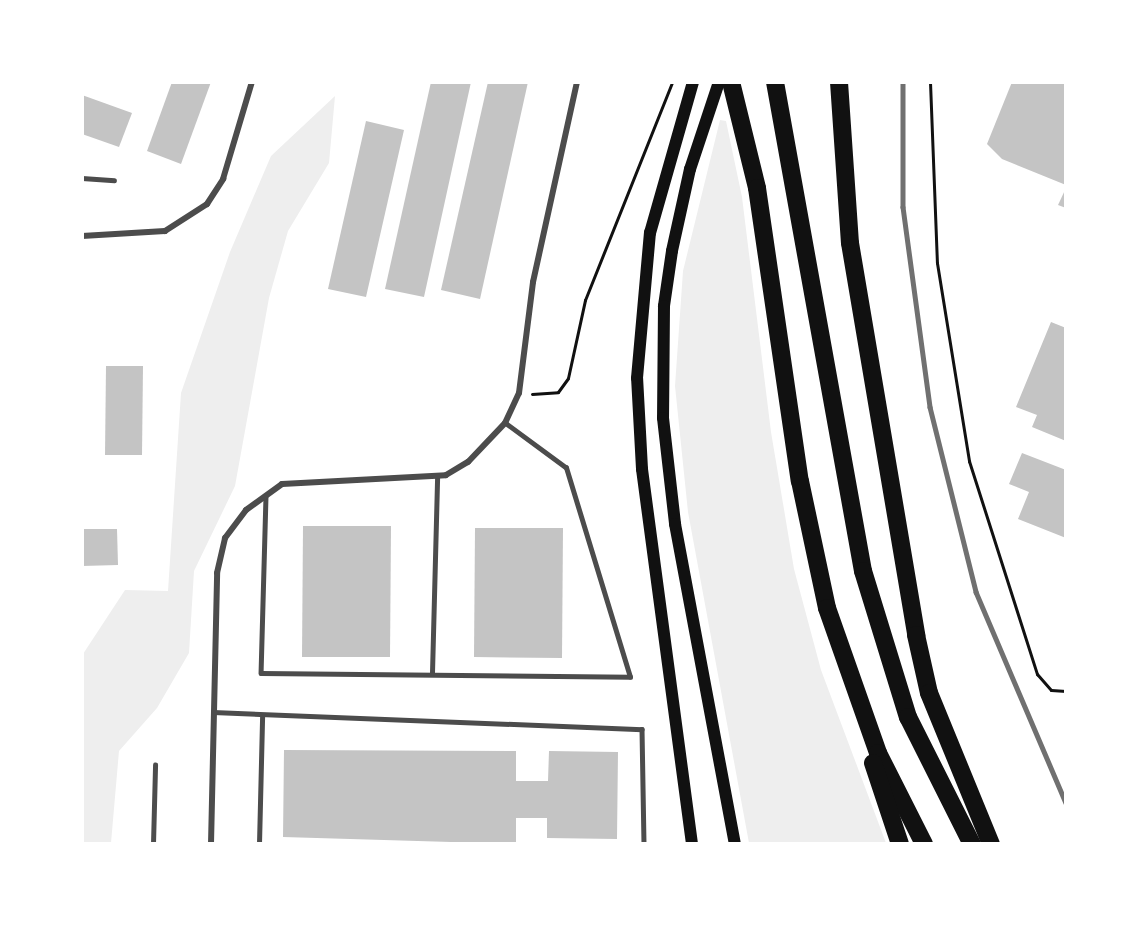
<!DOCTYPE html>
<html>
<head>
<meta charset="utf-8">
<style>
  body { margin:0 }
  #map { position:relative; width:1148px; height:926px; overflow:hidden; background:#fff; font-family:"Open Sans",sans-serif }
  div>[style] { position:absolute }
  [style*='--x'] { left:calc(var(--x)*1px); top:calc(var(--y)*1px); width:calc(var(--w)*1px); rotate:calc(var(--a)*1deg) }
  .green>* { inset:0; background:#eee }
  .building>* { inset:0; background:#c4c4c4 }
  .path>* { height:3px; margin:-1.5px; padding:0 1.5px; transform-origin:1.5px; border-radius:1.5px; background:#111 }
  .service>* { height:4.5px; margin:-2.25px; padding:0 2.25px; transform-origin:2.25px; border-radius:2.25px; background:#4c4c4c }
  .minor>* { height:6px; margin:-3px; padding:0 3px; transform-origin:3px; border-radius:3px; background:#4c4c4c }
  .secondary>* { height:12px; margin:-6px; padding:0 6px; transform-origin:6px; border-radius:6px; background:#111 }
  .motorway>* { height:18px; margin:-9px; padding:0 9px; transform-origin:9px; border-radius:9px; background:#111 }
  .rail>* { height:4.5px; margin:-2.25px; padding:0 2.25px; transform-origin:2.25px; border-radius:2.25px; background:#707070 }
  span { translate:-50% -50%; white-space:nowrap; text-align:center; line-height:1.15; -webkit-text-stroke:4.5px #fff; paint-order:stroke }
  .frame { position:absolute; inset:0; border:84px solid #fff; pointer-events:none }
</style>
</head>
<body>
<div id="map">
  <div class="green">
    <div style="clip-path:polygon(335px 96px,329px 163px,288px 231px,269px 298px,235px 486px,194px 571px,189px 653px,157px 708px,119px 751px,111px 843px,83px 843px,83px 654px,125px 590px,168px 591px,181px 393px,230px 252px,271px 156px)"></div>
    <div style="clip-path:polygon(720px 120px,726px 121px,742px 197px,771px 432px,794px 569px,821px 670px,886px 843px,749px 843px,688px 512px,675px 386px,683px 271px)"></div>
  </div>
  <div class="building">
    <div style="clip-path:polygon(172px 82px,211px 82px,181px 164px,147px 151px)"></div>
    <div style="clip-path:polygon(431px 82px,471px 82px,424px 297px,385px 289px)"></div>
    <div style="clip-path:polygon(488px 82px,528px 82px,480px 299px,441px 290px)"></div>
    <div style="clip-path:polygon(1012px 82px,1066px 82px,1066px 185px,1002px 159px,987px 144px)"></div>
    <div style="clip-path:polygon(82px 95px,132px 113px,119px 147px,82px 134px)"></div>
    <div style="clip-path:polygon(366px 121px,404px 130px,366px 297px,328px 289px)"></div>
    <div style="clip-path:polygon(1066px 188px,1066px 208px,1058px 205px)"></div>
    <div style="clip-path:polygon(1051px 322px,1066px 328px,1066px 441px,1032px 427px,1037px 415px,1016px 407px)"></div>
    <div style="clip-path:polygon(106px 366px,143px 366px,142px 455px,105px 455px)"></div>
    <div style="clip-path:polygon(1022px 453px,1066px 470px,1066px 538px,1018px 519px,1029px 492px,1009px 484px)"></div>
    <div style="clip-path:polygon(303px 526px,391px 526px,390px 657px,302px 657px)"></div>
    <div style="clip-path:polygon(475px 528px,563px 528px,562px 658px,474px 657px)"></div>
    <div style="clip-path:polygon(82px 529px,117px 529px,118px 565px,82px 566px)"></div>
    <div style="clip-path:polygon(284px 750px,516px 751px,516px 781px,548px 781px,549px 751px,618px 752px,617px 839px,547px 838px,547px 818px,516px 818px,516px 844px,283px 837px)"></div>
  </div>
  <div class="path">
    <div style="--x:930;--y:82;--w:181;--a:87.8"></div>
    <div style="--x:937;--y:263;--w:201;--a:80.8"></div>
    <div style="--x:969;--y:461;--w:224;--a:72.3"></div>
    <div style="--x:1037;--y:674;--w:21;--a:49"></div>
    <div style="--x:1051;--y:690;--w:15;--a:4"></div>
    <div style="--x:532;--y:394;--w:26;--a:-4"></div>
    <div style="--x:558;--y:392;--w:17;--a:-54"></div>
    <div style="--x:568;--y:378;--w:80;--a:-77.7"></div>
    <div style="--x:585;--y:300;--w:235;--a:-68.2"></div>
  </div>
  <div class="service">
    <div style="--x:82;--y:178;--w:32;--a:4"></div>
    <div style="--x:266;--y:496;--w:177;--a:91.6"></div>
    <div style="--x:261;--y:673;--w:369;--a:0.6"></div>
    <div style="--x:630;--y:677;--w:219;--a:-107"></div>
    <div style="--x:566;--y:468;--w:76;--a:-143.6"></div>
    <div style="--x:432;--y:673;--w:195;--a:-88.5"></div>
    <div style="--x:213;--y:712;--w:429;--a:2.3"></div>
    <div style="--x:642;--y:729;--w:115;--a:89"></div>
    <div style="--x:153;--y:844;--w:79;--a:-88.5"></div>
    <div style="--x:259;--y:844;--w:127;--a:-88.6"></div>
  </div>
  <div class="minor">
    <div style="--x:82;--y:236;--w:83;--a:-3.4"></div>
    <div style="--x:165;--y:231;--w:50;--a:-32.7"></div>
    <div style="--x:207;--y:204;--w:30;--a:-57"></div>
    <div style="--x:223;--y:179;--w:101;--a:-73.4"></div>
    <div style="--x:211;--y:844;--w:271;--a:-88.7"></div>
    <div style="--x:217;--y:573;--w:36;--a:-77"></div>
    <div style="--x:225;--y:538;--w:35;--a:-53"></div>
    <div style="--x:246;--y:510;--w:44;--a:-35.8"></div>
    <div style="--x:282;--y:484;--w:164;--a:-3.1"></div>
    <div style="--x:446;--y:475;--w:26;--a:-31"></div>
    <div style="--x:468;--y:462;--w:54;--a:-46.5"></div>
    <div style="--x:505;--y:423;--w:33;--a:-65"></div>
    <div style="--x:519;--y:393;--w:112;--a:-82.8"></div>
    <div style="--x:533;--y:282;--w:205;--a:-77.6"></div>
  </div>
  <div class="secondary">
    <div style="--x:719;--y:82;--w:92;--a:108.4"></div>
    <div style="--x:690;--y:169;--w:84;--a:102.4"></div>
    <div style="--x:672;--y:251;--w:56;--a:98.3"></div>
    <div style="--x:664;--y:306;--w:112;--a:90.5"></div>
    <div style="--x:663;--y:418;--w:107;--a:83.5"></div>
    <div style="--x:675;--y:524;--w:326;--a:79.4"></div>
    <div style="--x:692;--y:844;--w:378;--a:-97.6"></div>
    <div style="--x:642;--y:469;--w:91;--a:-93.1"></div>
    <div style="--x:637;--y:378;--w:146;--a:-84.9"></div>
    <div style="--x:650;--y:233;--w:157;--a:-74.1"></div>
  </div>
  <div class="motorway">
    <div style="--x:731;--y:82;--w:109;--a:76.2"></div>
    <div style="--x:757;--y:188;--w:296;--a:81.7"></div>
    <div style="--x:800;--y:481;--w:130;--a:78"></div>
    <div style="--x:827;--y:608;--w:154;--a:70.6"></div>
    <div style="--x:878;--y:753;--w:102;--a:63.2"></div>
    <div style="--x:775;--y:82;--w:497;--a:79.8"></div>
    <div style="--x:863;--y:571;--w:153;--a:72.9"></div>
    <div style="--x:908;--y:717;--w:142;--a:63.3"></div>
    <div style="--x:839;--y:82;--w:161;--a:86.1"></div>
    <div style="--x:850;--y:243;--w:398;--a:80.4"></div>
    <div style="--x:916;--y:635;--w:59;--a:77.4"></div>
    <div style="--x:929;--y:693;--w:163;--a:67.7"></div>
    <div style="--x:873;--y:763;--w:85;--a:71.6"></div>
  </div>
  <div class="rail">
    <div style="--x:903;--y:82;--w:125;--a:90"></div>
    <div style="--x:903;--y:207;--w:202;--a:82.3"></div>
    <div style="--x:930;--y:407;--w:191;--a:76"></div>
    <div style="--x:976;--y:592;--w:229;--a:66.9"></div>
  </div>
  <div class="frame"></div>
</div>
</body>
</html>
